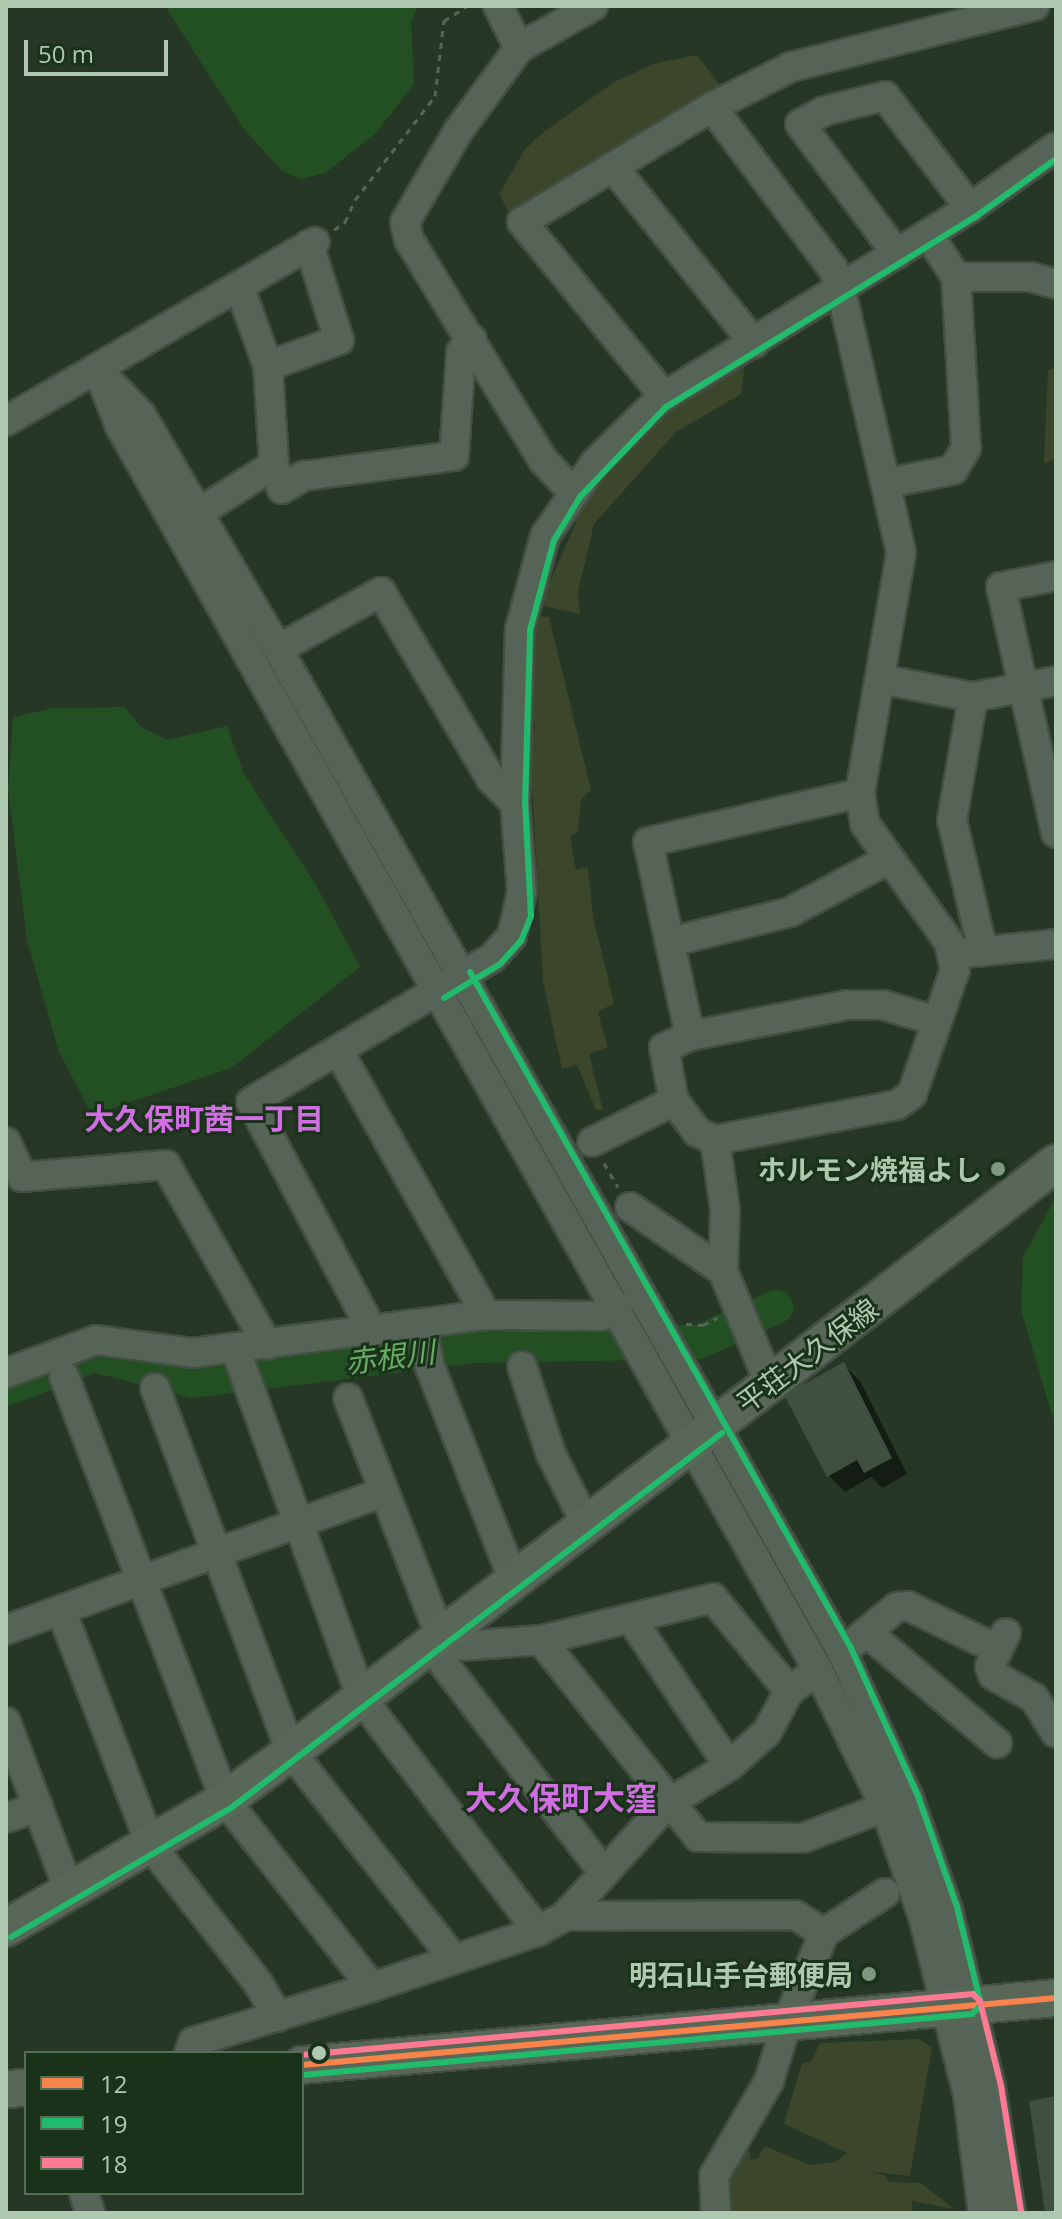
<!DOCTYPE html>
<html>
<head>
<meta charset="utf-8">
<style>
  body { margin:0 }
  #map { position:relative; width:1062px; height:2219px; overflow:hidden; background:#263726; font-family:"Open Sans","Noto Sans JP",sans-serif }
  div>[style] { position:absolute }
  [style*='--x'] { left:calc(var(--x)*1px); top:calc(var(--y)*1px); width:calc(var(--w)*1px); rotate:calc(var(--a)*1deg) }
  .green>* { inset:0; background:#3b462a }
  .water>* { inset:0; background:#235022 }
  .shadow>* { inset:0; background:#0007 }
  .river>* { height:34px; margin:-17px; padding:0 17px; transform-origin:17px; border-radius:17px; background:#235022 }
  .building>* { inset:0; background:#405040 }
  .path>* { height:3px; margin-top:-1.5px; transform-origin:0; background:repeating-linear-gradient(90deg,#586456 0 6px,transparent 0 12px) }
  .roads { filter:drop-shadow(2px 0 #434f43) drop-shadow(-2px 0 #434f43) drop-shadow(0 2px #434f43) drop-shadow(0 -2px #434f43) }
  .minor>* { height:28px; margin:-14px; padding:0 14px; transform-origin:14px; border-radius:14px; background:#566457 }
  .major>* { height:36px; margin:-18px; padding:0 18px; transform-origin:18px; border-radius:18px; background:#596759 }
  .bus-1>* { height:6px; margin:-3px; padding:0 3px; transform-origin:3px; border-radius:3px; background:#f8844c }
  .bus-2>* { height:6px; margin:-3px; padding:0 3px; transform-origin:3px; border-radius:3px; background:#20bc6c }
  .bus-3>* { height:6px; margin:-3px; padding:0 3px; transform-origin:3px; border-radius:3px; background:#fe7a93 }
  .dots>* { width:22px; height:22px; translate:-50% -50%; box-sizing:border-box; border:4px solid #193219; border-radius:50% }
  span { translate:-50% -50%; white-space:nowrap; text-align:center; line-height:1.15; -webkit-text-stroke:6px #193219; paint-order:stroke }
  .poi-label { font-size:28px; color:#afc9b0; font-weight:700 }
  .right { translate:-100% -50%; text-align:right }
  .street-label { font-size:28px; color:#afc9b0 }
  .neighbourhood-label { font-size:30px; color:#d16ee4; font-weight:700 }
  .water-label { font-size:30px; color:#66ac64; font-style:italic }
  .quarter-label { font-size:32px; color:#d16ee4; font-weight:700 }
  .frame { position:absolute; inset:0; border:8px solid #afc9b0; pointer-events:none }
  .legend { position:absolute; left:24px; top:2051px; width:280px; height:144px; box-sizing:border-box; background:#193219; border:2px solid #556e55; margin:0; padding:10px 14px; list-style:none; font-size:24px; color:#afc9b0 }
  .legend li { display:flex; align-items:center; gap:16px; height:40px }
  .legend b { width:40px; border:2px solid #556e55 }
  .scale { position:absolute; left:24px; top:40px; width:144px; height:36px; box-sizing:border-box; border:4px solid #afc9b0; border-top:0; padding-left:10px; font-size:24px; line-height:28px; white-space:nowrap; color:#afc9b0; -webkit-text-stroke:6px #193219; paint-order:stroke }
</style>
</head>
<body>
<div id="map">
  <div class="green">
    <div style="clip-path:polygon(697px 55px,722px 88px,511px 217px,499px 194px,525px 149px,545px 131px,614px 82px,656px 63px)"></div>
    <div style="clip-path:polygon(745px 362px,741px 394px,676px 432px,594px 524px,578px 592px,580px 614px,540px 605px,590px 490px,662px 418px)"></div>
    <div style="clip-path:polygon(1056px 368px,1056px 458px,1044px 464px,1048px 370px)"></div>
    <div style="clip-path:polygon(536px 616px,549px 617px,591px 790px,581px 799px,578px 832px,570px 837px,576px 870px,588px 867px,593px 917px,614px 1003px,598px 1012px,608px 1047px,589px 1054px,603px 1110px,596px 1110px,577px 1065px,562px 1069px,543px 981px,529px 731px,535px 730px,530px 665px)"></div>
    <div style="clip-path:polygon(919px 2039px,932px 2047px,910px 2176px,868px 2171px,886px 2176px,889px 2182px,921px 2183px,954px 2209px,912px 2201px,912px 2213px,731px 2213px,727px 2190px,741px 2147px,751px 2153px,750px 2160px,758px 2158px,765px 2146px,810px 2165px,835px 2162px,847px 2153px,784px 2124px,802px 2063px,811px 2062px,820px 2043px)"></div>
  </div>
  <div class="water">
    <div style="clip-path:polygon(165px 6px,418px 6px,411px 21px,414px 84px,375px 134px,325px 173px,301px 179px,281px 170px,243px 128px)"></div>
    <div style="clip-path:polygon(124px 707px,141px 727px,167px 740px,227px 726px,244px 774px,316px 885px,360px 967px,231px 1068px,92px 1115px,59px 1052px,27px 940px,8px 789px,13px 717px,53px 708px)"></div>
    <div style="clip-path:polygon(1056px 1197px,1056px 1428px,1021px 1310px,1023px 1257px)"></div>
  </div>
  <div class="shadow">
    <div style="clip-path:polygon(843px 1364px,860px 1381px,907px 1474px,882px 1488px,871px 1477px,845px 1492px,829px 1476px)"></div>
  </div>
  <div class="river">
    <div style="--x:6;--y:1389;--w:94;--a:-21.1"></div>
    <div style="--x:94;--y:1355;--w:102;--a:14.7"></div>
    <div style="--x:193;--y:1381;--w:285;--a:-7.1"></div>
    <div style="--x:476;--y:1346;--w:223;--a:-1"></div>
    <div style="--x:699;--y:1342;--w:85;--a:-24.4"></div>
  </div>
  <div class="building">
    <div style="clip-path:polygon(844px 1362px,892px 1458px,864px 1473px,857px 1460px,827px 1477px,784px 1395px)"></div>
    <div style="clip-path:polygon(1056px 2096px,1056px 2213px,1045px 2213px,1029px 2101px)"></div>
  </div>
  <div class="path">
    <div style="--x:334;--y:230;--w:14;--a:-36"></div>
    <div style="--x:345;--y:222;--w:24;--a:-66"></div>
    <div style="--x:355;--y:200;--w:131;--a:-52.4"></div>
    <div style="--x:435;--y:96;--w:76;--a:-83.2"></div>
    <div style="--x:444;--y:21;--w:27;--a:-33"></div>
    <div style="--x:604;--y:1163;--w:28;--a:60"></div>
    <div style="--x:686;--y:1324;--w:17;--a:3"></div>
    <div style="--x:703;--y:1325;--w:16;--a:-27"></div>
  </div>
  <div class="roads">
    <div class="minor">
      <div style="--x:498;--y:6;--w:47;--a:63.4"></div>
      <div style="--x:613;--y:167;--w:226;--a:51.3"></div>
      <div style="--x:897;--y:254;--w:162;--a:-126.7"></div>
      <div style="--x:800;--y:124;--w:27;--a:-28"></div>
      <div style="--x:824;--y:111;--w:63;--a:-13.8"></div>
      <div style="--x:885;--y:96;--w:141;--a:52.8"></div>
      <div style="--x:956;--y:277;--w:75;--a:0"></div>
      <div style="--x:1031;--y:277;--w:26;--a:16"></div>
      <div style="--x:239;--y:286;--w:85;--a:70.1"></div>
      <div style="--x:268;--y:366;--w:99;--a:86.5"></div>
      <div style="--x:274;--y:465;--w:25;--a:72"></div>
      <div style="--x:282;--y:489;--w:26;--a:-31"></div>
      <div style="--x:304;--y:476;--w:151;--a:-7.6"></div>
      <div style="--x:454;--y:456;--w:104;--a:-86.1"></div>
      <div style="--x:461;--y:352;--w:17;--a:-50"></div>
      <div style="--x:268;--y:366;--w:76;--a:-20.1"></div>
      <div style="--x:339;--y:340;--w:100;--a:-107.5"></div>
      <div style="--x:98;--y:370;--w:62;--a:46.3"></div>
      <div style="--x:141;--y:415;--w:271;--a:59.7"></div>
      <div style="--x:278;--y:649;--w:1151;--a:60.65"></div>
      <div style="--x:842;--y:1652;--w:162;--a:65.5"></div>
      <div style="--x:909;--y:1799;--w:118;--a:70.6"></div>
      <div style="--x:948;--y:1910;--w:183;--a:76.4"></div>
      <div style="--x:991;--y:2088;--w:127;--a:80.9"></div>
      <div style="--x:104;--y:385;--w:44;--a:68.7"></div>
      <div style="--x:120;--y:426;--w:1426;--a:60.7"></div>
      <div style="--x:818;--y:1670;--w:153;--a:63.9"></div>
      <div style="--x:885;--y:1807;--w:115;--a:70.8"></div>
      <div style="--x:923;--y:1916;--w:185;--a:75.9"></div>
      <div style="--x:968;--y:2095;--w:119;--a:82.8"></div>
      <div style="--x:664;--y:396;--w:225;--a:-129.2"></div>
      <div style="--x:522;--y:222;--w:222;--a:-31.2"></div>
      <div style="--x:712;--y:107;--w:89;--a:-26.9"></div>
      <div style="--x:791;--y:67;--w:251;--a:-14.1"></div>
      <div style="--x:6;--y:421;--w:357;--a:-30.1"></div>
      <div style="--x:888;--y:483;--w:66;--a:-11.3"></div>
      <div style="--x:953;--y:470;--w:26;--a:-59"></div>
      <div style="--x:966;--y:448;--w:171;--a:-93.3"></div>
      <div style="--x:956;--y:277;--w:50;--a:-122.7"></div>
      <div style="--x:572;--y:491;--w:42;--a:-133.1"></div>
      <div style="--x:543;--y:460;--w:258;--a:-121.3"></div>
      <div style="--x:409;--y:240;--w:18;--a:-103"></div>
      <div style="--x:405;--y:222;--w:107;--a:-59.6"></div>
      <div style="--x:459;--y:130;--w:102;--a:-53.8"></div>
      <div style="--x:519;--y:48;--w:85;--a:-29.6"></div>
      <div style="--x:198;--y:513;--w:90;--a:-32.3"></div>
      <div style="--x:1056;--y:576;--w:56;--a:168.7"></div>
      <div style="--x:1001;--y:587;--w:252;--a:77.4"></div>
      <div style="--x:278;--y:649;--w:118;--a:-29"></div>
      <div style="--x:381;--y:592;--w:217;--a:59.5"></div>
      <div style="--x:491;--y:779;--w:34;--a:45"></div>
      <div style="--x:880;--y:679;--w:95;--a:11"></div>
      <div style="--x:973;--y:697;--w:85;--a:-10.9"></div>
      <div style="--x:973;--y:697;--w:125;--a:99.7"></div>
      <div style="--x:952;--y:820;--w:135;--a:76.7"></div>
      <div style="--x:670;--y:942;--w:124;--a:-14"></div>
      <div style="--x:790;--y:912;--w:110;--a:-28.2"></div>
      <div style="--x:965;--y:953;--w:91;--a:-5.6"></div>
      <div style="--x:690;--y:1036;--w:198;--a:-102.2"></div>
      <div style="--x:648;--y:842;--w:218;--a:-13"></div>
      <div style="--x:338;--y:1050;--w:304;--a:60.8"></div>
      <div style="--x:674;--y:1101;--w:54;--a:-100.7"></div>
      <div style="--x:664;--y:1048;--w:29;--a:-25"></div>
      <div style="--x:690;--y:1036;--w:160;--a:-11.2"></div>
      <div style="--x:847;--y:1005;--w:36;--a:0"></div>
      <div style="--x:883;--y:1005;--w:52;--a:16.7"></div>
      <div style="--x:715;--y:1140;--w:70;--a:81.8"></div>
      <div style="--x:725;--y:1209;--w:62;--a:91.8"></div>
      <div style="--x:6;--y:1142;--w:38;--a:65"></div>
      <div style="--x:22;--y:1177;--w:144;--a:-4.8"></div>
      <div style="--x:166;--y:1165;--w:206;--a:60.6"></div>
      <div style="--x:592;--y:1142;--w:92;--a:-26.6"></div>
      <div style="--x:674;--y:1101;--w:39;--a:53"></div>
      <div style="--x:697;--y:1132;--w:20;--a:24"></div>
      <div style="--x:715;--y:1140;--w:185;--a:-10.9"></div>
      <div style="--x:897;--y:1105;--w:19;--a:-36"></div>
      <div style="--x:912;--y:1094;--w:131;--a:-70.9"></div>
      <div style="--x:955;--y:970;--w:29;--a:-102"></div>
      <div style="--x:949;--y:942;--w:145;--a:-125.4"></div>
      <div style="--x:865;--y:824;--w:31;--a:-99"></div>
      <div style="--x:860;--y:793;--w:244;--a:-80.3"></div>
      <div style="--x:901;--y:552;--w:270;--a:-102.9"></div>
      <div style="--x:841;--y:289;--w:22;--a:-112"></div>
      <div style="--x:833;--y:269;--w:202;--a:-126.8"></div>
      <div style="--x:630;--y:1207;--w:113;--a:34.5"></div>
      <div style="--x:723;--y:1271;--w:120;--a:67.5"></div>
      <div style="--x:421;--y:1326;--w:42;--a:77.6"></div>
      <div style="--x:430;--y:1367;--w:230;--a:68.6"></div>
      <div style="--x:373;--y:1332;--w:260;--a:-117.9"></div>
      <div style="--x:251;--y:1102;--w:282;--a:-30.9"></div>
      <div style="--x:493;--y:957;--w:28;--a:-48"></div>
      <div style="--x:512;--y:936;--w:45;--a:-77.2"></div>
      <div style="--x:522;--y:892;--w:89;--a:-94.5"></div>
      <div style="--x:515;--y:803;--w:174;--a:-88.4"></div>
      <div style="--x:520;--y:629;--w:96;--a:-75"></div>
      <div style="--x:545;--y:536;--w:88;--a:-55.6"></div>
      <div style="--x:595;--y:463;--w:91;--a:-44.6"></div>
      <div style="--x:660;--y:399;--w:364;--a:-31.6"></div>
      <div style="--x:970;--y:208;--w:105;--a:-35.3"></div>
      <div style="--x:235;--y:1348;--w:373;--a:70.1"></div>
      <div style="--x:362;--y:1699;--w:291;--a:52.8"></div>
      <div style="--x:522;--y:1366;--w:93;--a:71.8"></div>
      <div style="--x:551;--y:1454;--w:80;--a:63.4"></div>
      <div style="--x:6;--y:1373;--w:96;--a:-20.1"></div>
      <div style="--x:96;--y:1340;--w:97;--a:7.7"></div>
      <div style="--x:192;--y:1353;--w:296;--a:-7.4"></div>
      <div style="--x:486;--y:1315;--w:115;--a:0.5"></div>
      <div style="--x:601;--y:1316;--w:19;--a:-28"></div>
      <div style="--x:64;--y:1376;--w:454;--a:69.2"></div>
      <div style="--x:225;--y:1800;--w:238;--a:51.8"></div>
      <div style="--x:155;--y:1388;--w:389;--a:69.5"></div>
      <div style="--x:291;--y:1752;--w:263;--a:51.8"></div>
      <div style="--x:348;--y:1398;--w:257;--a:68.8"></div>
      <div style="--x:441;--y:1638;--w:22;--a:21"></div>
      <div style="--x:462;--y:1646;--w:79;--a:-4.3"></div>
      <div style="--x:541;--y:1640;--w:177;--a:-13.7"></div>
      <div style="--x:713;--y:1598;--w:120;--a:50.7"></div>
      <div style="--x:61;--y:1610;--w:253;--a:69.1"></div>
      <div style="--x:151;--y:1846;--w:174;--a:52"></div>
      <div style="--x:258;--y:1983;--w:39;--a:60"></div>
      <div style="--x:632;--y:1620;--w:175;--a:56.4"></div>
      <div style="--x:6;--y:1630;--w:402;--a:-20.1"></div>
      <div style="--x:1006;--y:1633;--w:37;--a:116"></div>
      <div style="--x:990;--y:1666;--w:9;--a:72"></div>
      <div style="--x:993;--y:1675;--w:47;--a:29.3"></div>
      <div style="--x:1034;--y:1698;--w:41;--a:57.8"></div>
      <div style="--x:870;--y:1635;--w:167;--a:40.4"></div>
      <div style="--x:541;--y:1640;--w:252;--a:51.4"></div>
      <div style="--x:698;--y:1837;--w:105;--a:0.5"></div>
      <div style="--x:803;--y:1838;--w:88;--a:-20.7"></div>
      <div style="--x:430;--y:1646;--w:286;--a:52.5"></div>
      <div style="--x:842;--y:1652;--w:71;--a:-39.3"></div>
      <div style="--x:897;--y:1607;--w:11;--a:-5"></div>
      <div style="--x:908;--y:1606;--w:99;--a:25.8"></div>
      <div style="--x:6;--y:1722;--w:183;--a:69.5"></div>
      <div style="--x:6;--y:1818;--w:34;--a:-19"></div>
      <div style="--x:565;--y:1916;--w:230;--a:-0.2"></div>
      <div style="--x:795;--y:1915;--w:34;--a:32"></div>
      <div style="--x:189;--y:2053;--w:12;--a:-70"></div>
      <div style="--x:193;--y:2042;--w:187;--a:-17.1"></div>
      <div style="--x:372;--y:1987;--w:175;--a:-18.6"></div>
      <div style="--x:538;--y:1931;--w:31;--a:-29"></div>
      <div style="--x:565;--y:1916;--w:151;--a:-47.7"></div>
      <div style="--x:667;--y:1804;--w:73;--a:-31.5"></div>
      <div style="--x:729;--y:1766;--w:51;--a:-41.8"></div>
      <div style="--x:767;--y:1732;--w:47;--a:-61.8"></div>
      <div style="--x:789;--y:1691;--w:36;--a:-36"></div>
      <div style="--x:84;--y:2193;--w:21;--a:73"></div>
      <div style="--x:716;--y:2213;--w:37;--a:-93"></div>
      <div style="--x:714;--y:2176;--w:110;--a:-59.9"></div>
      <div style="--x:769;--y:2081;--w:62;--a:-73"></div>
      <div style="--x:787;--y:2022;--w:96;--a:-67.4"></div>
      <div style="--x:824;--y:1933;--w:73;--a:-33.3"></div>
    </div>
    <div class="major">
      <div style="--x:6;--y:1928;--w:254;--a:-30.3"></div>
      <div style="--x:225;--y:1800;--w:82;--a:-36"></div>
      <div style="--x:291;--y:1752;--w:965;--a:-37.59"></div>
      <div style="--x:302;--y:2065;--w:757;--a:-5.08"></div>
      <div style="--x:6;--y:2089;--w:20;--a:-3"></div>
    </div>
  </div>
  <div class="bus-1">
    <div style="--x:302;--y:2065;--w:757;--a:-5.08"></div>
  </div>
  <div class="bus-2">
    <div style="--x:444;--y:998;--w:66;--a:-31.3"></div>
    <div style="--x:500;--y:964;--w:31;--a:-48"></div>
    <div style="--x:521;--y:941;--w:27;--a:-68"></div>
    <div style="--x:531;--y:916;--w:113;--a:-93"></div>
    <div style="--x:525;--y:803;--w:173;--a:-88.3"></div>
    <div style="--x:530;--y:630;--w:93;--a:-75.1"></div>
    <div style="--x:554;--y:540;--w:50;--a:-58.8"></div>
    <div style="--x:580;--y:497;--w:124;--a:-46.3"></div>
    <div style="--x:666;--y:407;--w:363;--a:-31.6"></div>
    <div style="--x:975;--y:217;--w:100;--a:-35.6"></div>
    <div style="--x:11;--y:1937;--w:255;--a:-30.4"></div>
    <div style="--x:231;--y:1808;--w:618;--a:-37.37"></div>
    <div style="--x:303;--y:2075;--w:672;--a:-5.21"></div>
    <div style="--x:972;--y:2014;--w:13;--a:-45"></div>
    <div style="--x:981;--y:2005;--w:101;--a:-103.8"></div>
    <div style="--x:957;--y:1907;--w:118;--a:-109.4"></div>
    <div style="--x:918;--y:1796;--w:162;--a:-114.4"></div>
    <div style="--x:851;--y:1648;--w:776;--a:-119.41"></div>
  </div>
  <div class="bus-3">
    <div style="--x:302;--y:2055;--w:674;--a:-5.19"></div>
    <div style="--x:973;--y:1994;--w:10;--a:45"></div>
    <div style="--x:980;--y:2001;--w:88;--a:76.1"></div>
    <div style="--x:1001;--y:2086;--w:127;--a:80.9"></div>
  </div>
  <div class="dots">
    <div style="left:998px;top:1169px;background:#7f9680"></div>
    <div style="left:869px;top:1974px;background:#7f9680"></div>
    <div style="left:319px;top:2053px;background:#afc9b0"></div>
  </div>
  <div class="poi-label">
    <span class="right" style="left:982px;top:1169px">ホルモン焼福よし</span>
    <span class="right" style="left:853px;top:1974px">明石山手台郵便局</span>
  </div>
  <div class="street-label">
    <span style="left:807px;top:1355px;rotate:-37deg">平荘大久保線</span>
  </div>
  <div class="neighbourhood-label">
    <span style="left:204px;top:1119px">大久保町茜一丁目</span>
  </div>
  <div class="water-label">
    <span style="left:390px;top:1357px;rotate:-7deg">赤根川</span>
  </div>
  <div class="quarter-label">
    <span style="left:561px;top:1798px">大久保町大窪</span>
  </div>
  <div class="frame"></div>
  <ul class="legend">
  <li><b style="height:10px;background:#f8844c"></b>12</li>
  <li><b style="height:10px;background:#20bc6c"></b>19</li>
  <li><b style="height:10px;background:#fe7a93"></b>18</li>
  </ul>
  <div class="scale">50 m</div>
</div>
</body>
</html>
